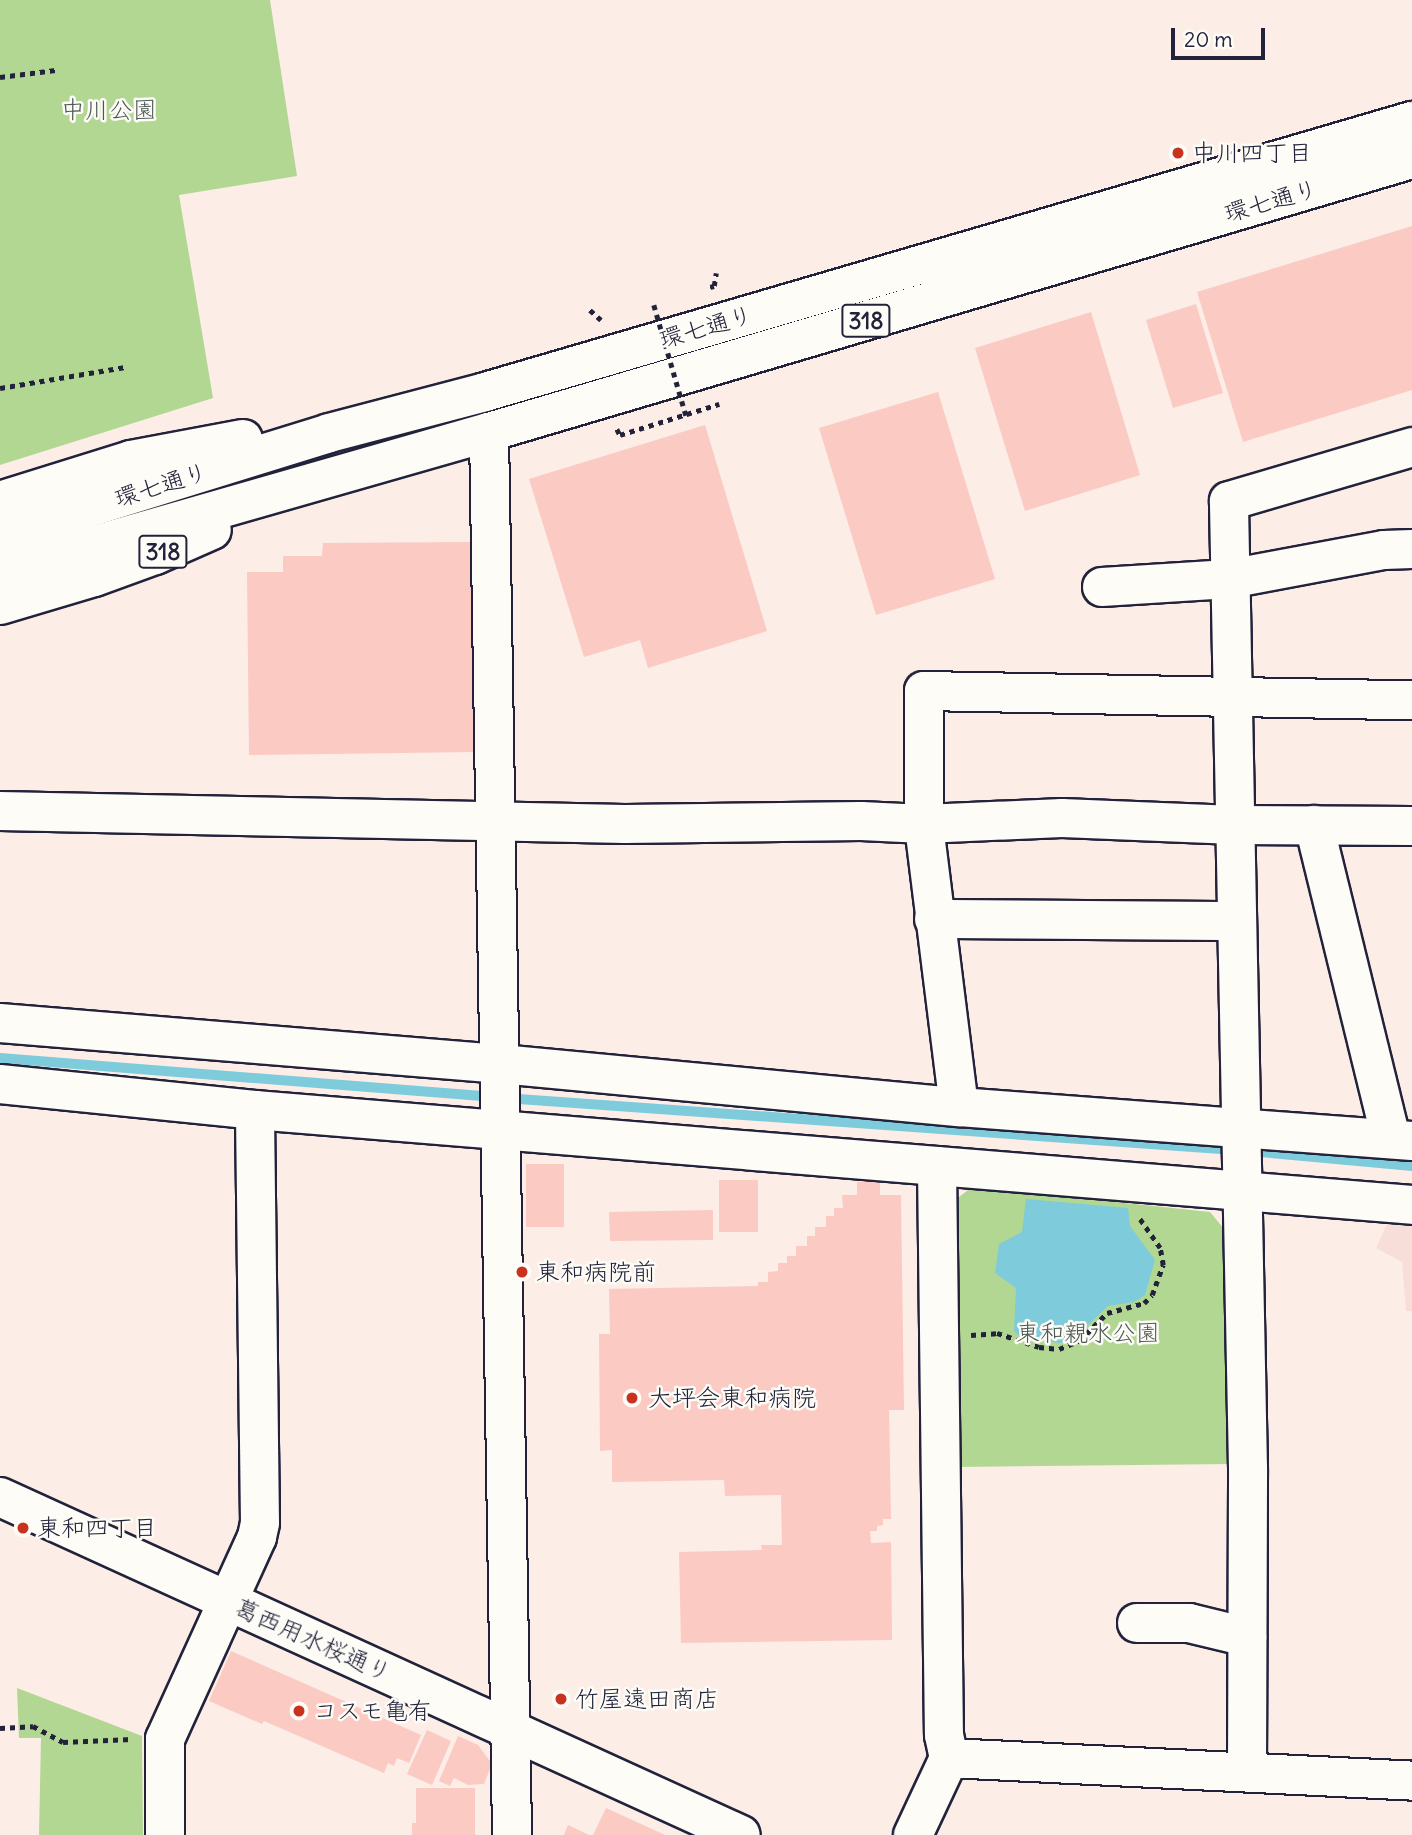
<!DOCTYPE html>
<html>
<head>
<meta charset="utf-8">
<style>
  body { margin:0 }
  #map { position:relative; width:1412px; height:1835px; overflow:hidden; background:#fcede7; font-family:Delius,"Klee One",sans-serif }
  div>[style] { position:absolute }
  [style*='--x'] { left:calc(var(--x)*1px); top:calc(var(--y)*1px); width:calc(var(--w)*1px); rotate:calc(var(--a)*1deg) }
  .built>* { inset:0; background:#f7ded9 }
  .green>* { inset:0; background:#b1d792 }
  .water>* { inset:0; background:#7dcbdb }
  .stream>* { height:10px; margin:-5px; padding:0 5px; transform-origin:5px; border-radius:5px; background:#7dcbdb }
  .building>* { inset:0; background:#facac3 }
  .path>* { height:4.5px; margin-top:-2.25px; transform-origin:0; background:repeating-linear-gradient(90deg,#22223b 0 5px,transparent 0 10px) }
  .roads { filter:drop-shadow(2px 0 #22223b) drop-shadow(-2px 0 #22223b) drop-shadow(0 2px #22223b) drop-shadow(0 -2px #22223b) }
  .minor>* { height:38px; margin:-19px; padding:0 19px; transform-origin:19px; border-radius:19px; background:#fdfcf7 }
  .major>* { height:38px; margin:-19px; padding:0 19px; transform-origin:19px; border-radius:19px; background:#fdfcf7 }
  .path-bridge>* { height:4.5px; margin-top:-2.25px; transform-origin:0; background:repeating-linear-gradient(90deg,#22223b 0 5px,transparent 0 10px) }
  .dots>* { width:19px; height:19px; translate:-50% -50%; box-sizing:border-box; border:4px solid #fdfcf7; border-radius:50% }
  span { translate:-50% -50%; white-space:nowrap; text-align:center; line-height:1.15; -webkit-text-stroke:5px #fdfcf7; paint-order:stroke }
  .shield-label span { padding:2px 5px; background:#fdfcf7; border:2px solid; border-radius:5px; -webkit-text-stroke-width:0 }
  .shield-label { font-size:23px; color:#22223b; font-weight:700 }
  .park-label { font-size:24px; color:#4d5855 }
  .poi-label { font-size:24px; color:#22223b }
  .left { translate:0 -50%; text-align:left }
  .street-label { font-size:24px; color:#22223b }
  .scale { position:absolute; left:1171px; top:28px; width:94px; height:32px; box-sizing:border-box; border:4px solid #22223b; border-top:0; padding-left:9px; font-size:21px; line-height:24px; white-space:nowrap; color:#22223b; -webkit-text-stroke:5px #fdfcf7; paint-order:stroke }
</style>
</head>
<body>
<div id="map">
  <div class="built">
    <div style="clip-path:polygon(1389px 1220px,1412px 1222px,1412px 1311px,1406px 1311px,1402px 1262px,1376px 1248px)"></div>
  </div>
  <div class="green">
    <div style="clip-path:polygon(0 0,270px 0,297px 176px,179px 195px,213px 398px,0 465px)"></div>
    <div style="clip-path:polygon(972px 1187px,1210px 1212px,1224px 1229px,1229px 1464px,955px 1467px,954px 1201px)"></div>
    <div style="clip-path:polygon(17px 1688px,142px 1736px,143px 1835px,39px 1835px,41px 1738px,19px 1738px)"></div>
  </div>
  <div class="water">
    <div style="clip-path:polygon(1026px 1199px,1128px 1208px,1130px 1226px,1155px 1260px,1145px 1295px,1134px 1302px,1108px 1306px,1071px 1341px,1059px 1343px,1020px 1337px,1014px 1331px,1016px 1288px,995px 1273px,999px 1244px,1022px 1232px)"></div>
  </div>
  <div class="stream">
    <div style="--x:0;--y:1058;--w:493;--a:4.5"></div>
    <div style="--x:506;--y:1098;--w:731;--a:4.08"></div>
    <div style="--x:1250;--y:1151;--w:163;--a:5.3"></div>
  </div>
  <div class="building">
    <div style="clip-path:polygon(1412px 226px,1412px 390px,1243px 442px,1197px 292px)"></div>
    <div style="clip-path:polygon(1196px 304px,1223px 393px,1173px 408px,1146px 320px)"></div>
    <div style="clip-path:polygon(1091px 312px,1140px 475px,1025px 511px,975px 348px)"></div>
    <div style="clip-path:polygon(938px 392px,995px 579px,876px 615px,819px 428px)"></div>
    <div style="clip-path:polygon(705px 425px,767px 631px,648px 668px,640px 640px,584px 657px,529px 479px)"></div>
    <div style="clip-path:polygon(472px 542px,474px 752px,249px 755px,247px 572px,283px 572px,283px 556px,322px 556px,323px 543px)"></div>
    <div style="clip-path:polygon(526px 1164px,564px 1164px,564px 1227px,526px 1227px)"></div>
    <div style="clip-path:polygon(719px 1180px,758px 1180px,758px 1232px,719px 1232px)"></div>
    <div style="clip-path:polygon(857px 1182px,880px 1182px,880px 1195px,901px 1195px,904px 1410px,889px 1410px,891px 1519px,883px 1519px,883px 1525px,877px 1526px,877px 1531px,870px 1531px,871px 1543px,891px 1542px,892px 1640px,681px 1643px,679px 1552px,762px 1550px,761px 1545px,782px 1545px,781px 1495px,725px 1496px,724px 1480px,612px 1482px,612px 1450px,600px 1451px,599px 1334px,610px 1334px,609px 1289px,758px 1286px,758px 1282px,768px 1282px,768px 1272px,778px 1271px,778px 1263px,787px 1263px,787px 1256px,796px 1256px,796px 1246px,807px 1246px,807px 1236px,815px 1236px,815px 1227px,826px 1227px,826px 1216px,834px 1216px,834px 1208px,843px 1208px,842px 1195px,857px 1195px)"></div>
    <div style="clip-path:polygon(713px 1210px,713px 1240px,610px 1241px,609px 1212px)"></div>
    <div style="clip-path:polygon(231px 1651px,421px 1735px,409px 1763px,397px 1758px,394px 1766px,388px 1763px,384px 1773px,264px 1721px,262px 1724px,209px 1701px)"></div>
    <div style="clip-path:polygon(427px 1730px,451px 1741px,432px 1785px,407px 1774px)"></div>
    <div style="clip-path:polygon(458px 1736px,478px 1745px,492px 1764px,484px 1784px,468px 1785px,454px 1778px,450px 1786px,439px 1781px)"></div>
    <div style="clip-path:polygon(416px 1788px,475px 1788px,475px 1835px,412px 1835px,412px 1823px,416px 1823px)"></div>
    <div style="clip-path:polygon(606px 1808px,665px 1835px,593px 1835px)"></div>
    <div style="clip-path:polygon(568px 1825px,589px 1835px,564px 1835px)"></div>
  </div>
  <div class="path">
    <div style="--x:0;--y:77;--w:56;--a:-7.1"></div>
    <div style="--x:710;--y:287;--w:4;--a:-14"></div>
    <div style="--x:714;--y:286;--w:13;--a:-81"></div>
    <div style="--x:590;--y:310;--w:15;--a:42"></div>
    <div style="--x:0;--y:388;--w:127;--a:-9.5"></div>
    <div style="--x:617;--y:429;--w:7;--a:63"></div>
    <div style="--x:620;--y:435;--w:104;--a:-17.4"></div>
    <div style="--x:971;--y:1335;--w:26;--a:-4"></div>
    <div style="--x:997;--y:1333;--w:44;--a:18.4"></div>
    <div style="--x:1039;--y:1347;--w:20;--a:6"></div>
    <div style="--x:1059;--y:1349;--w:22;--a:-22"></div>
    <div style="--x:1079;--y:1341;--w:40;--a:-45"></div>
    <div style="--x:1107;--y:1313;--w:38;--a:-15"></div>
    <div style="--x:1144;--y:1303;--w:11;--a:-45"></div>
    <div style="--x:1152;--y:1295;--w:32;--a:-70"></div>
    <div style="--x:1163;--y:1265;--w:17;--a:-100"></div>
    <div style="--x:1160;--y:1248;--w:39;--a:-125"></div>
    <div style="--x:0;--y:1728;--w:33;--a:-3"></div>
    <div style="--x:33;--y:1726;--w:34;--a:28"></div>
    <div style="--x:63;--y:1742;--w:69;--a:-2.5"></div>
  </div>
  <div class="roads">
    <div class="minor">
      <div style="--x:489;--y:432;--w:1403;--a:89.06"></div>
      <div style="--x:1102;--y:587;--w:127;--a:-3.6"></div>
      <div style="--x:1229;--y:579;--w:158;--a:-10.6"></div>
      <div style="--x:1384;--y:550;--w:28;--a:-2"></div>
      <div style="--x:0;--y:811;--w:625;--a:1.19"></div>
      <div style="--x:625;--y:824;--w:236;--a:-0.7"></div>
      <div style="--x:861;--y:821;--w:63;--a:2.7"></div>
      <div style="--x:924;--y:824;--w:138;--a:-2.5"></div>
      <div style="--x:1062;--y:818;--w:173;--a:2.3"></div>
      <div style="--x:1235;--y:825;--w:177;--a:0.3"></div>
      <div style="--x:1314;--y:825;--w:323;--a:76.2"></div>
      <div style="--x:934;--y:919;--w:303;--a:0.4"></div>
      <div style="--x:0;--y:1023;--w:503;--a:4.68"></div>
      <div style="--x:501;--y:1064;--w:460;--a:5.4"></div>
      <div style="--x:959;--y:1107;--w:454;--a:4.3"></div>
      <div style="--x:0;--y:1084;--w:256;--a:5.8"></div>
      <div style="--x:255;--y:1110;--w:1161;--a:4.69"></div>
      <div style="--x:959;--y:1107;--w:285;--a:-97.1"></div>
      <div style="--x:924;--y:824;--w:133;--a:-90"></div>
      <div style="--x:924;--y:691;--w:488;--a:1.1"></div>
      <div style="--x:937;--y:1166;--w:569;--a:89.3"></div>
      <div style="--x:944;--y:1735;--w:24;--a:78"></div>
      <div style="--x:949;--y:1758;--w:464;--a:2.8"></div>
      <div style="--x:0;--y:1497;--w:814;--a:24.52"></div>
      <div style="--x:1137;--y:1623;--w:52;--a:0"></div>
      <div style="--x:1189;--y:1623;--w:60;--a:13.6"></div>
      <div style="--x:1247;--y:1771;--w:303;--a:-89.8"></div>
      <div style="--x:1248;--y:1468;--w:967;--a:-91.13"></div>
      <div style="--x:1229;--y:501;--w:191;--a:-16.4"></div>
      <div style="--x:165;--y:1835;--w:96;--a:-90"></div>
      <div style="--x:165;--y:1739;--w:222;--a:-65.5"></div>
      <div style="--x:257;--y:1537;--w:14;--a:-78"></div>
      <div style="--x:260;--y:1523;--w:413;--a:-90.7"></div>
      <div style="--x:913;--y:1835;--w:85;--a:-64.9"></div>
    </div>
    <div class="major">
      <div style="--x:0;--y:501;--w:137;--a:-17.4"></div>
      <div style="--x:131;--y:460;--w:114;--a:-10.6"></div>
      <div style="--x:0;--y:535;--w:344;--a:-17.2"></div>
      <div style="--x:329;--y:433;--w:161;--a:-14.7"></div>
      <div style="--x:485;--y:392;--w:966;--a:-16.3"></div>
      <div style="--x:0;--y:572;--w:509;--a:-15.98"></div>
      <div style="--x:489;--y:432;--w:963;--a:-16.48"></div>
      <div style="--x:0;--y:605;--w:98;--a:-16.6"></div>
      <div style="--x:94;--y:577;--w:65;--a:-19.8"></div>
      <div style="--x:155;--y:555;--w:62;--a:-23.7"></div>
    </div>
  </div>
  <div class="path-bridge">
    <div style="--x:654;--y:305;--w:115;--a:73.8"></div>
  </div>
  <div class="dots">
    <div style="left:1178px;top:153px;background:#c8321e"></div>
    <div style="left:522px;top:1272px;background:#c8321e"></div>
    <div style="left:632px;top:1398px;background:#c8321e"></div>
    <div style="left:23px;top:1528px;background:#c8321e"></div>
    <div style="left:561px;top:1699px;background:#c8321e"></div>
    <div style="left:299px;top:1711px;background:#c8321e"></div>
  </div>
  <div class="shield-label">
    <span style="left:866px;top:321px">318</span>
    <span style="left:163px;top:552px">318</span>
  </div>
  <div class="park-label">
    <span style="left:109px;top:110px">中川公園</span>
    <span style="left:1088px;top:1333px">東和親水公園</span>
  </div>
  <div class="poi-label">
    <span class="left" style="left:1192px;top:153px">中川四丁目</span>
    <span class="left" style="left:536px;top:1272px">東和病院前</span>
    <span class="left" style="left:648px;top:1398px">大坪会東和病院</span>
    <span class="left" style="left:37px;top:1528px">東和四丁目</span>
    <span class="left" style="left:575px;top:1699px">竹屋遠田商店</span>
    <span class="left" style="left:313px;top:1711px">コスモ亀有</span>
  </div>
  <div class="street-label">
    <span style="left:1271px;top:201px;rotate:-16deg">環七通り</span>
    <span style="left:706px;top:327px;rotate:-16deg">環七通り</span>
    <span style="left:161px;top:485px;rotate:-17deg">環七通り</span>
    <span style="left:313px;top:1640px;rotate:24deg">葛西用水桜通り</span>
  </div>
  <div class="scale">20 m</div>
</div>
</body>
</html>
